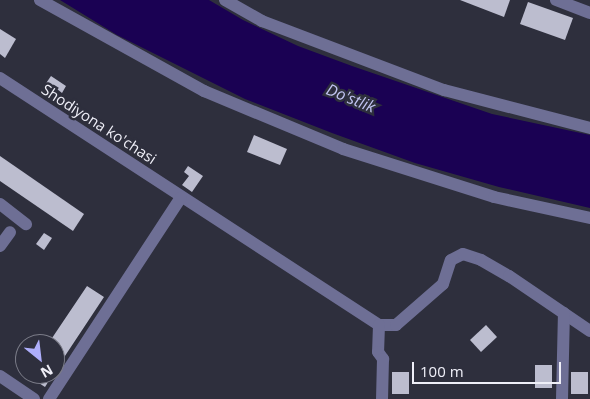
<!DOCTYPE html>
<html>
<head>
<meta charset="utf-8">
<style>
  body { margin:0 }
  #map { position:relative; width:590px; height:399px; overflow:hidden; background:#2e2f3d; font-family:"Open Sans",sans-serif }
  div>[style] { position:absolute }
  [style*='--x'] { left:calc(var(--x)*1px); top:calc(var(--y)*1px); width:calc(var(--w)*1px); rotate:calc(var(--a)*1deg) }
  .water>* { inset:0; background:#1a0153 }
  .building>* { inset:0; background:#bcbdcf }
  .street>* { height:12px; margin:-6px; padding:0 6px; transform-origin:6px; border-radius:6px; background:#6e6f95 }
  span { translate:-50% -50%; white-space:nowrap; text-align:center; line-height:1.15; -webkit-text-stroke:5px #2e2f3d; paint-order:stroke }
  .street-label { font-size:15px; color:#efeff8 }
  .water-label { font-size:16px; color:#c2c4f2; font-style:italic }
  .north { position:absolute; left:15px; top:334px; width:50px; height:50px; box-sizing:border-box; background:#2e2f3d; border:1px solid #7b7c88; border-radius:50%; rotate:151deg; font-size:14px; font-weight:700; line-height:20px; text-align:center; color:#efeff8 }
  .north::after { content:''; display:block; margin:auto; width:18px; height:22px; background:#aeaefb; clip-path:polygon(50% 0,100% 100%,50% 72%,0 100%) }
  .scale { position:absolute; left:412px; top:362px; width:149px; height:22px; box-sizing:border-box; border:2px solid #efeff8; border-top:0; padding-left:6px; font-size:15px; line-height:18px; white-space:nowrap; color:#efeff8; -webkit-text-stroke:4px #2e2f3d; paint-order:stroke }
</style>
</head>
<body>
<div id="map">
  <div class="water">
    <div style="clip-path:polygon(60px 0,209px 0,243px 20px,298px 46px,352px 66px,492px 114px,590px 135px,590px 208px,499px 187px,415px 163px,332px 133px,245px 99px,117px 35px)"></div>
  </div>
  <div class="building">
    <div style="clip-path:polygon(460px 0,510px 0,504px 17px)"></div>
    <div style="clip-path:polygon(528px 2px,573px 18px,565px 40px,520px 24px)"></div>
    <div style="clip-path:polygon(0 29px,16px 39px,5px 58px,0 54px)"></div>
    <div style="clip-path:polygon(51px 76px,66px 86px,62px 93px,57px 89px,50px 99px,40px 92px)"></div>
    <div style="clip-path:polygon(254px 135px,287px 149px,280px 165px,247px 152px)"></div>
    <div style="clip-path:polygon(0 156px,84px 214px,73px 231px,0 181px)"></div>
    <div style="clip-path:polygon(188px 166px,203px 176px,192px 192px,182px 185px,189px 176px,184px 172px)"></div>
    <div style="clip-path:polygon(44px 233px,52px 238px,44px 250px,36px 244px)"></div>
    <div style="clip-path:polygon(87px 286px,104px 297px,55px 371px,55px 344px,48px 344px)"></div>
    <div style="clip-path:polygon(486px 325px,497px 337px,481px 352px,470px 340px)"></div>
    <div style="clip-path:polygon(535px 365px,552px 365px,552px 388px,535px 388px)"></div>
    <div style="clip-path:polygon(392px 372px,409px 372px,409px 394px,392px 394px)"></div>
    <div style="clip-path:polygon(571px 372px,588px 372px,588px 394px,571px 394px)"></div>
    <div style="clip-path:polygon(25px 374px,53px 374px,45px 387px)"></div>
  </div>
  <div class="street">
    <div style="--x:40;--y:0;--w:188;--a:29"></div>
    <div style="--x:204;--y:91;--w:151;--a:22.6"></div>
    <div style="--x:343;--y:149;--w:158;--a:17.6"></div>
    <div style="--x:494;--y:197;--w:98;--a:12.3"></div>
    <div style="--x:225;--y:0;--w:43;--a:29.6"></div>
    <div style="--x:262;--y:21;--w:195;--a:20.8"></div>
    <div style="--x:444;--y:90;--w:151;--a:14.6"></div>
    <div style="--x:556;--y:0;--w:36;--a:21"></div>
    <div style="--x:0;--y:78;--w:452;--a:33.1"></div>
    <div style="--x:379;--y:325;--w:17;--a:0"></div>
    <div style="--x:396;--y:325;--w:62;--a:-41.1"></div>
    <div style="--x:443;--y:284;--w:25;--a:-72"></div>
    <div style="--x:451;--y:260;--w:13;--a:-27"></div>
    <div style="--x:463;--y:254;--w:19;--a:18"></div>
    <div style="--x:481;--y:260;--w:32;--a:30"></div>
    <div style="--x:509;--y:276;--w:98;--a:34.2"></div>
    <div style="--x:0;--y:204;--w:33;--a:38"></div>
    <div style="--x:0;--y:246;--w:17;--a:-54"></div>
    <div style="--x:379;--y:325;--w:27;--a:92"></div>
    <div style="--x:378;--y:352;--w:9;--a:54"></div>
    <div style="--x:383;--y:359;--w:40;--a:91.4"></div>
    <div style="--x:0;--y:376;--w:41;--a:34.1"></div>
    <div style="--x:49;--y:399;--w:241;--a:-56.8"></div>
    <div style="--x:562;--y:399;--w:86;--a:-88.7"></div>
  </div>
  <div class="street-label">
    <span style="left:99px;top:124px;rotate:33deg">Shodiyona ko'chasi</span>
  </div>
  <div class="water-label">
    <span style="left:351px;top:98px;rotate:22deg">Do'stlik</span>
  </div>
  <div class="north">N</div>
  <div class="scale">100 m</div>
</div>
</body>
</html>
